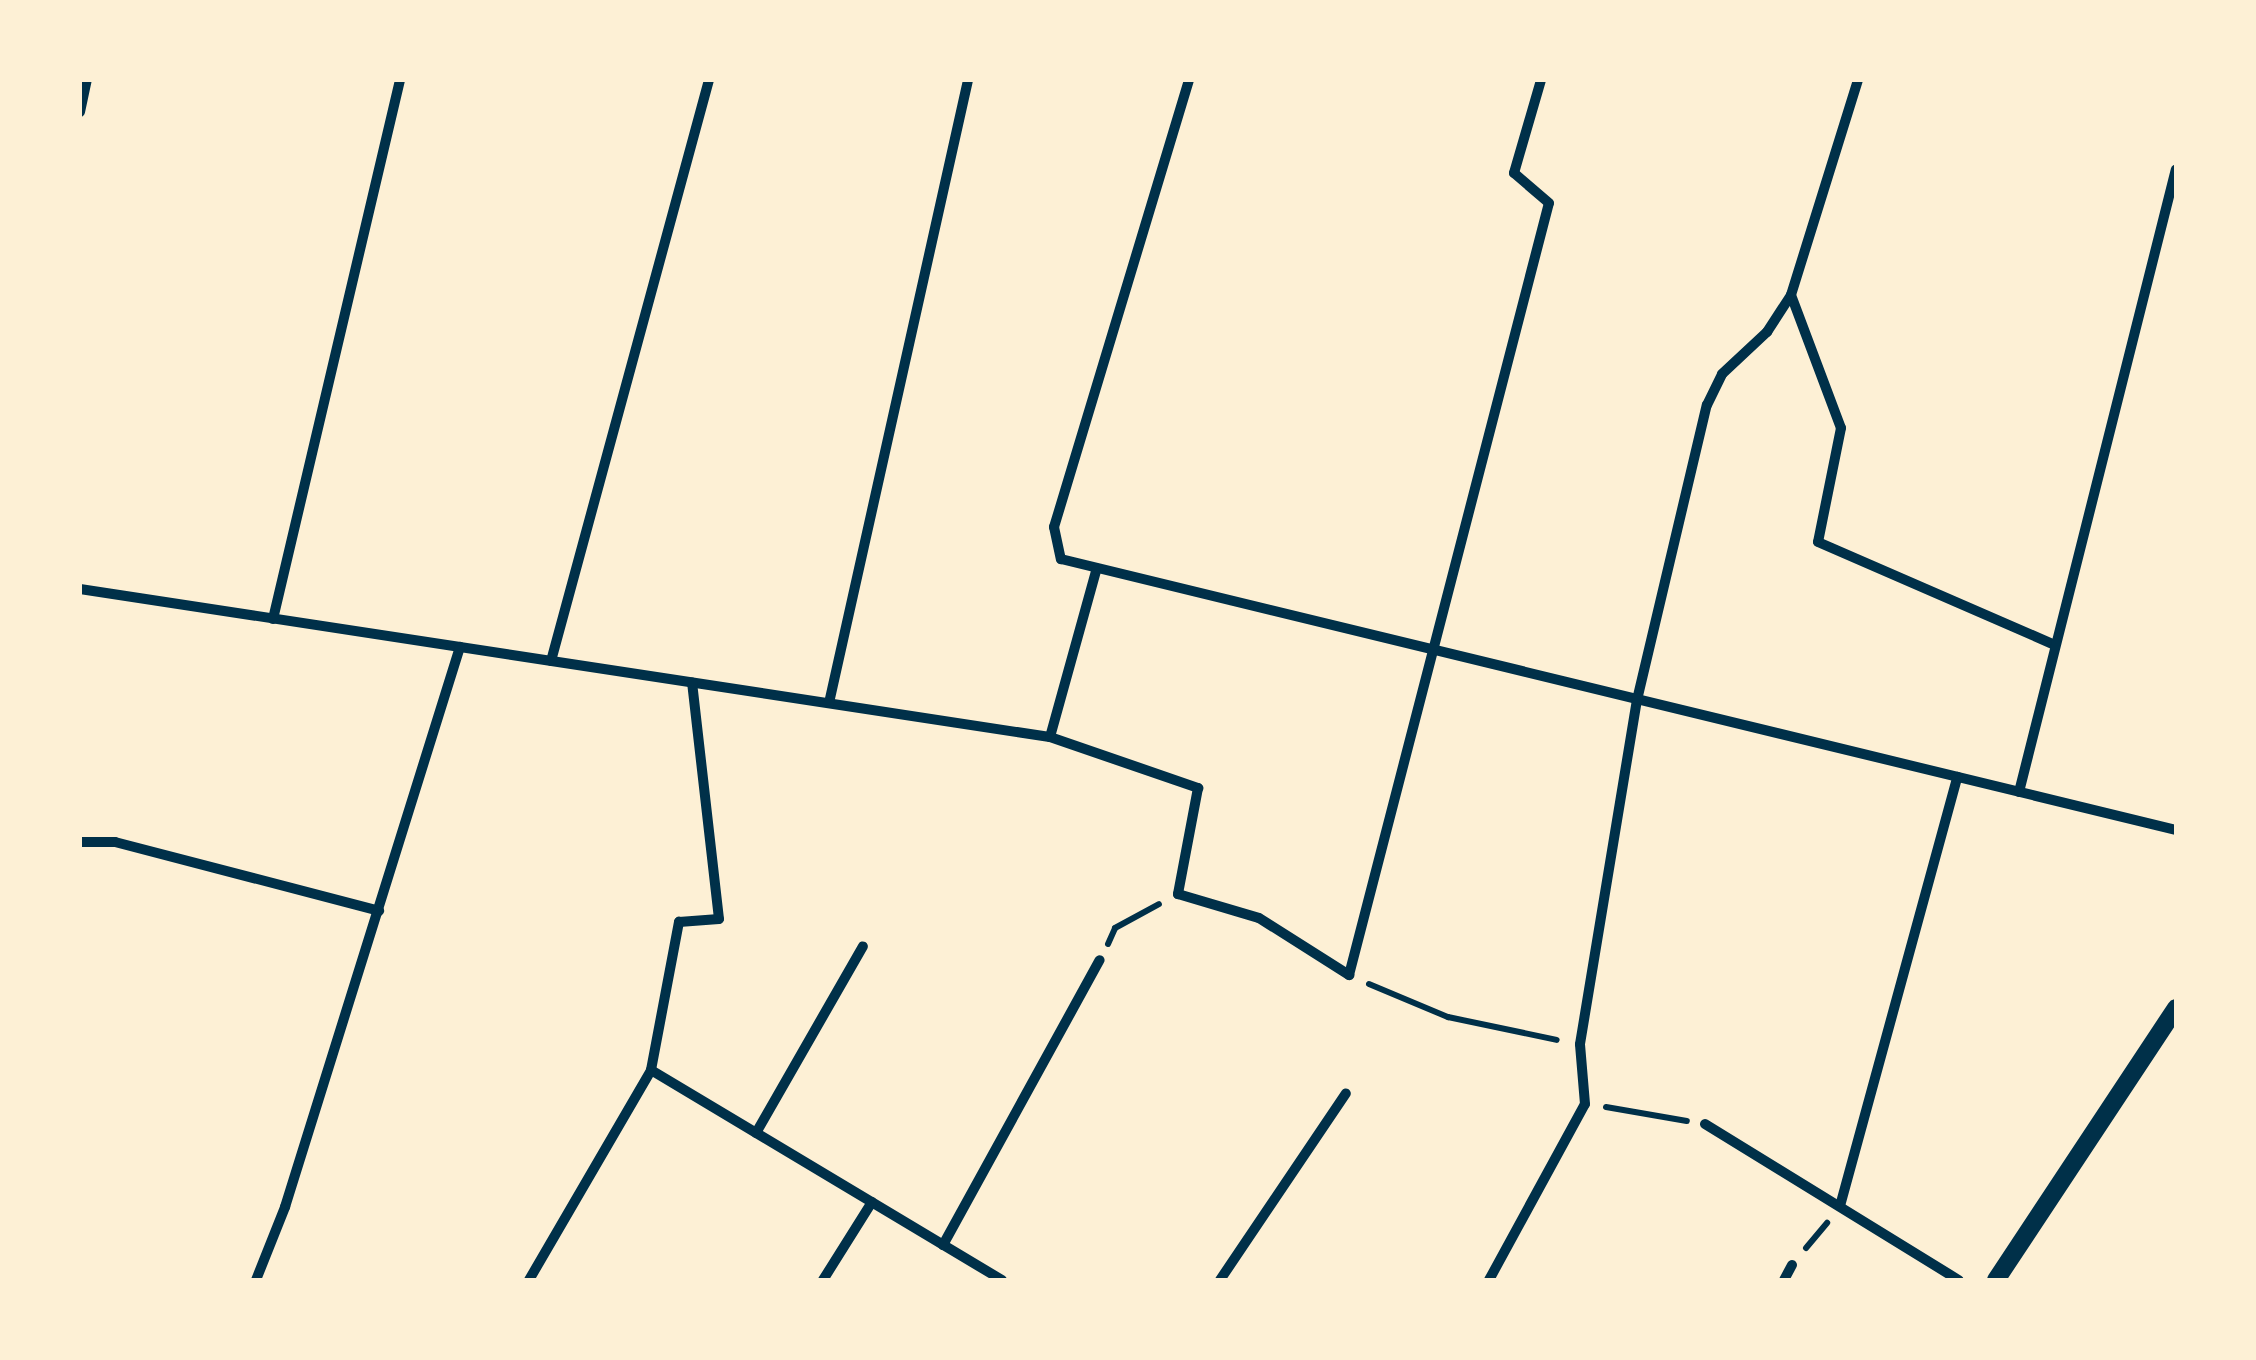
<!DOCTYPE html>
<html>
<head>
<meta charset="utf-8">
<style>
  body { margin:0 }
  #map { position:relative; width:2256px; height:1360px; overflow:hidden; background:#fdf0d5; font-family:"DM Sans",sans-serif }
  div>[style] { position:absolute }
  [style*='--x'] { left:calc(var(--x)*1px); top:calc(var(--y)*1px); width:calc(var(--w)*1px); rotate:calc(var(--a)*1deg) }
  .path>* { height:6px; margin:-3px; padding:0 3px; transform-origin:3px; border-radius:3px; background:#003049 }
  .minor>* { height:10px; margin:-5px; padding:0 5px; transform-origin:5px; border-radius:5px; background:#003049 }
  .tertiary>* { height:18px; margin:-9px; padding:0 9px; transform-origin:9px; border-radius:9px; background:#003049 }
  span { translate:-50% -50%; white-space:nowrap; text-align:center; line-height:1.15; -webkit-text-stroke:8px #fdf0d5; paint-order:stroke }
  .frame { position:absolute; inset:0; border:82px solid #fdf0d5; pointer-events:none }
</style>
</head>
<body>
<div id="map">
  <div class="path">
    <div style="--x:1108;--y:944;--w:17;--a:-66"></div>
    <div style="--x:1115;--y:928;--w:50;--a:-28.6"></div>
    <div style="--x:1369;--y:984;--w:86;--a:22.7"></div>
    <div style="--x:1448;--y:1017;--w:111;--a:11.9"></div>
    <div style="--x:1606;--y:1107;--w:82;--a:9.8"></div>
    <div style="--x:1806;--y:1248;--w:33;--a:-50"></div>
  </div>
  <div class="minor">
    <div style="--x:1189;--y:80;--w:467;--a:106.8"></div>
    <div style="--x:1054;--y:527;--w:33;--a:78"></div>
    <div style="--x:1061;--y:559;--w:1147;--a:13.66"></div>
    <div style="--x:80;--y:112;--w:33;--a:-78"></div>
    <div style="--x:1791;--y:295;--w:142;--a:69.4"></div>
    <div style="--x:1841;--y:428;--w:116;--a:101.4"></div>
    <div style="--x:1818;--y:542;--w:256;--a:23.5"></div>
    <div style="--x:80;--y:589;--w:981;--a:8.68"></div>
    <div style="--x:1050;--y:737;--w:157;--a:19"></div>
    <div style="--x:1198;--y:788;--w:108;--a:100.7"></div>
    <div style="--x:1178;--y:894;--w:84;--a:16.5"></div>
    <div style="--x:1259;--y:918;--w:107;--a:32.3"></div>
    <div style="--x:1349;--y:975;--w:797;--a:-75.48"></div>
    <div style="--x:1549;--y:203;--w:46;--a:-139.4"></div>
    <div style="--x:1514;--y:173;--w:97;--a:-73.8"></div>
    <div style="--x:273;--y:619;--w:554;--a:-76.74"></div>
    <div style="--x:551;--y:661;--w:602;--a:-74.79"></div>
    <div style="--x:829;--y:703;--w:638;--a:-77.42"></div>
    <div style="--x:1050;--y:737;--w:172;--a:-74.5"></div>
    <div style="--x:2019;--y:792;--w:642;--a:-75.86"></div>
    <div style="--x:80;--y:842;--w:35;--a:0"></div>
    <div style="--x:115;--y:842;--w:273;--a:14.6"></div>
    <div style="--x:651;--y:1070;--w:409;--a:30.9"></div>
    <div style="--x:1705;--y:1124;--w:298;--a:31.6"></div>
    <div style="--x:756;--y:1133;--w:215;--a:-60.2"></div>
    <div style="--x:1840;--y:1206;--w:445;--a:-74.7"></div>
    <div style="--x:943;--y:1245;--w:325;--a:-61.2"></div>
    <div style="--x:256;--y:1280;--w:79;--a:-68.3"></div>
    <div style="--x:285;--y:1207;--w:587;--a:-72.65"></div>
    <div style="--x:529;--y:1280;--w:243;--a:-59.8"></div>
    <div style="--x:651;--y:1070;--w:151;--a:-79.3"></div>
    <div style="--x:679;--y:922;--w:40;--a:-4.3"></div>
    <div style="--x:719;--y:919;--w:238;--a:-96.5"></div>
    <div style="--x:823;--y:1280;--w:92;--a:-57.9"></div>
    <div style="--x:1220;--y:1280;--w:225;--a:-56"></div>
    <div style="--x:1489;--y:1280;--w:200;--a:-61.4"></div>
    <div style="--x:1585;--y:1104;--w:60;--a:-94.8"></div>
    <div style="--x:1580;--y:1044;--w:349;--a:-80.6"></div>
    <div style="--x:1637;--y:700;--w:303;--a:-76.7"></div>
    <div style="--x:1707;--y:405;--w:34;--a:-64"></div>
    <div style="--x:1722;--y:374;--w:62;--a:-43"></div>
    <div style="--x:1767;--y:332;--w:44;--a:-57"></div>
    <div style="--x:1791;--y:295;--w:225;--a:-72.7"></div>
    <div style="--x:1784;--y:1280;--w:17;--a:-62"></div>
  </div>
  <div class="tertiary">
    <div style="--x:1996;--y:1280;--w:326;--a:-56.5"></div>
  </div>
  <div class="frame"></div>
</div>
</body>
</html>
